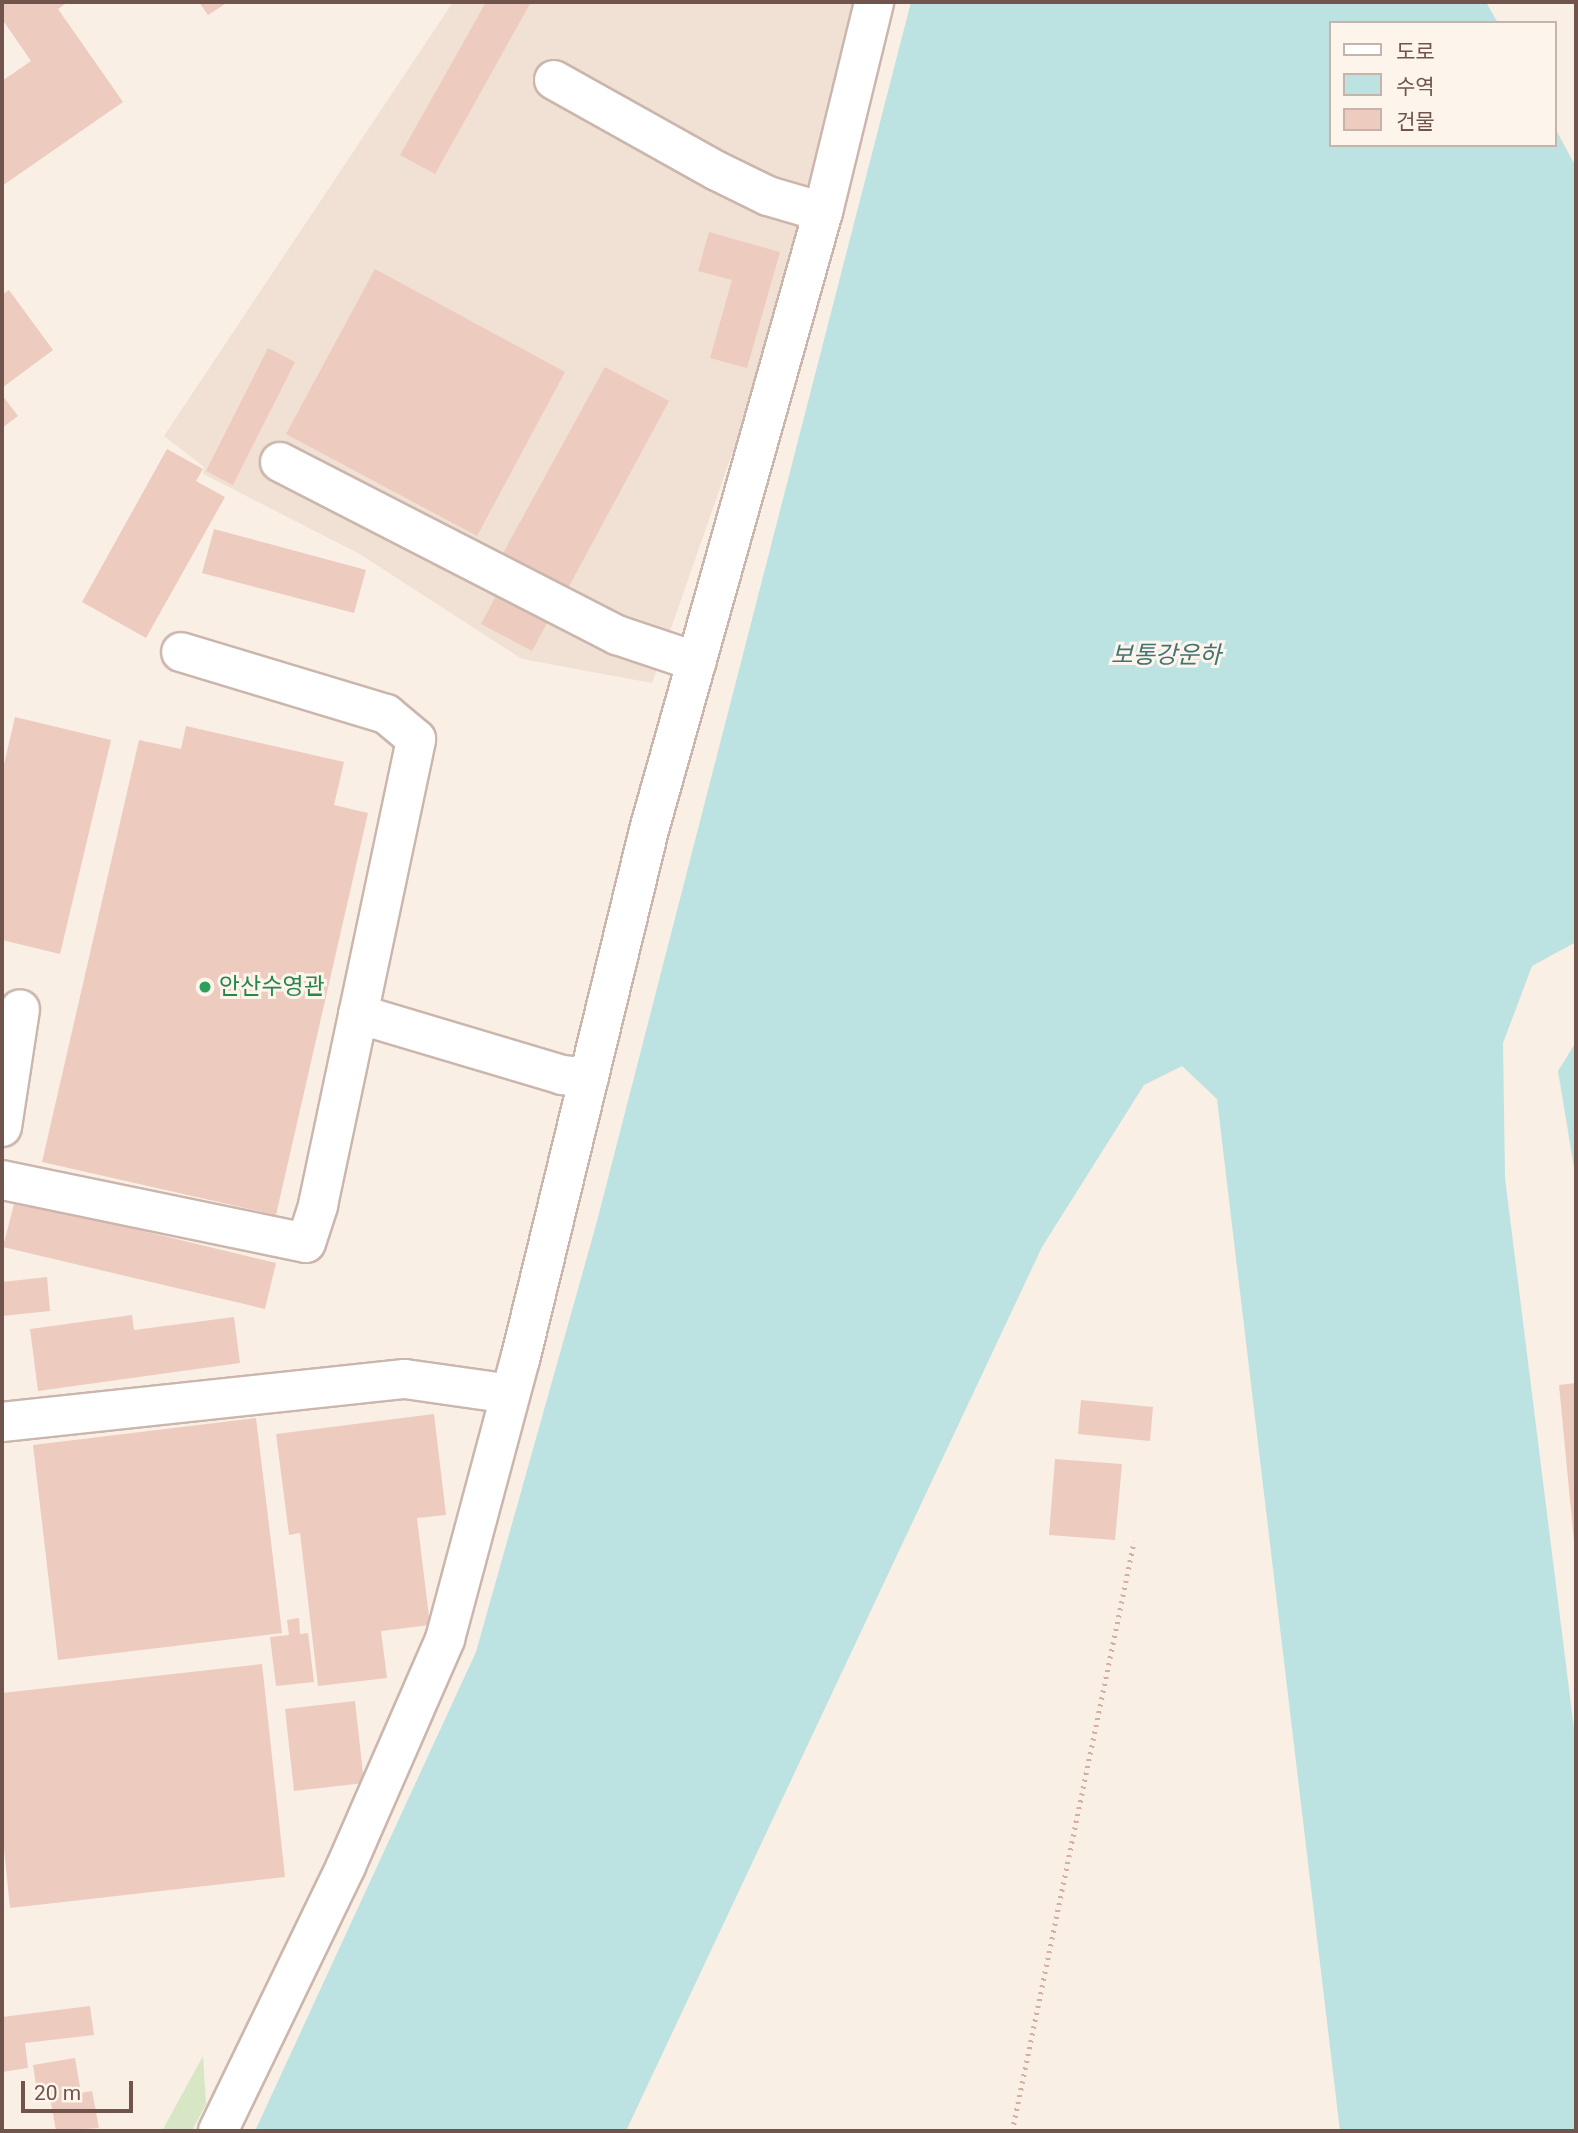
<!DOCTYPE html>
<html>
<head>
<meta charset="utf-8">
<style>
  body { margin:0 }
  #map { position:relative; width:1578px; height:2133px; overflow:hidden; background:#faefe5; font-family:Roboto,"Noto Sans KR",sans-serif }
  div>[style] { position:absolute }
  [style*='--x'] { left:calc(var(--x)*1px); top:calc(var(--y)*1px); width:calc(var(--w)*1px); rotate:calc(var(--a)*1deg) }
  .residential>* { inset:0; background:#f1e0d4 }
  .green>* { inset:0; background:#d7e7c5 }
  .water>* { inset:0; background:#bce2e2 }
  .building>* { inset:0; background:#eecbbf }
  .path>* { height:4.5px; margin-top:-2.25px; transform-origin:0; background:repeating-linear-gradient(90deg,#d2aea3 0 2px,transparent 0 7px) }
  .roads { filter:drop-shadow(2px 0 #cbb6ad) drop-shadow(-2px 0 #cbb6ad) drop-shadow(0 2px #cbb6ad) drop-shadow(0 -2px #cbb6ad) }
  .minor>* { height:38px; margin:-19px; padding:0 19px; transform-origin:19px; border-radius:19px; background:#fff }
  .dots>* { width:19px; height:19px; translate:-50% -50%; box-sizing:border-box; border:4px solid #fdf4eb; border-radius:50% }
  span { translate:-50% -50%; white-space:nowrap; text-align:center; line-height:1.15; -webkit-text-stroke:6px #fdf4eb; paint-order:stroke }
  .leisure-label { font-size:23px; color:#27864d }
  .left { translate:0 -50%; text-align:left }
  .water-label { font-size:24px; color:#427476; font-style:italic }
  .frame { position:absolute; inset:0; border:4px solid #71554d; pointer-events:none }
  .legend { position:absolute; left:1329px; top:21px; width:228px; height:126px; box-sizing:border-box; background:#fdf4eb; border:2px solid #c5b4ac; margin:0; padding:9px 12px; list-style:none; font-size:21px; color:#71554d }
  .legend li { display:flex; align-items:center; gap:14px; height:35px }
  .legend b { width:35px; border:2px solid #c5b4ac }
  .scale { position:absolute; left:21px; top:2081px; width:112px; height:32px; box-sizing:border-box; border:4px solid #71554d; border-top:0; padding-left:9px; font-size:21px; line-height:24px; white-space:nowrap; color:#71554d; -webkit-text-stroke:5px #fdf4eb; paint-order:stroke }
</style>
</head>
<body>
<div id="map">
  <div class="residential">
    <div style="clip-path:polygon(453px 2px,857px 2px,756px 385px,652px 683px,522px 659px,358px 553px,203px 474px,204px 467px,164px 436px)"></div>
  </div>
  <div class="green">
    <div style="clip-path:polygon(203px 2056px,206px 2104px,192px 2131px,162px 2131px)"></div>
  </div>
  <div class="water">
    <div style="clip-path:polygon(911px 2px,1486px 2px,1498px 23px,1331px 23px,1331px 145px,1555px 145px,1555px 128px,1576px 167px,1576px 942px,1532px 966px,1503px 1043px,1505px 1178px,1576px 1745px,1576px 2131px,1340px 2131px,1217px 1099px,1182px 1066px,1144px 1085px,1042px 1247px,626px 2131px,255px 2131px,476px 1652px,596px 1225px)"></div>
    <div style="clip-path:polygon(1576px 1042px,1576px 1180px,1558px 1071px)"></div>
  </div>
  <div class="building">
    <div style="clip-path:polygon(2px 2px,68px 2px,58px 9px,123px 102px,2px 186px,2px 81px,31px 61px,2px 19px)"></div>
    <div style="clip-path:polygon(199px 2px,228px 2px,208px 15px)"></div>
    <div style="clip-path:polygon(486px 2px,531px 2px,435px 174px,400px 155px)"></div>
    <div style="clip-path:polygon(709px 232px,780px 252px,747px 368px,710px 358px,732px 280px,698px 271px)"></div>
    <div style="clip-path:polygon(375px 269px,565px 372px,477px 536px,286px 434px)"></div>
    <div style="clip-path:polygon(9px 290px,53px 350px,2px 388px,2px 295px)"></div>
    <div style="clip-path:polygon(268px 348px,295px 362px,233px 485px,206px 471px)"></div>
    <div style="clip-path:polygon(605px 367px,669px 401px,567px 590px,502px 555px)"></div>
    <div style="clip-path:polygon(2px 395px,18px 416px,2px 428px)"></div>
    <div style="clip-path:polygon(167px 449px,203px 469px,196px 481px,225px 497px,146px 638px,82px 602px)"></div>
    <div style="clip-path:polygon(214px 529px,366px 570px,354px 613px,202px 573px)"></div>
    <div style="clip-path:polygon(500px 588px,551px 616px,532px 651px,481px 624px)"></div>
    <div style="clip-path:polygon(15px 717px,111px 740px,60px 954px,2px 940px,2px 773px)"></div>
    <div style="clip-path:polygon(186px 726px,344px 762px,334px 805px,368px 813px,276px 1215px,42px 1162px,139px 740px,181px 749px)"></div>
    <div style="clip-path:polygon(15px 1200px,276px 1263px,265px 1309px,3px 1247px)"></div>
    <div style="clip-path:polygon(47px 1277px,50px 1311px,2px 1316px,2px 1282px)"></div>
    <div style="clip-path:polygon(132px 1315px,134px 1330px,234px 1317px,240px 1363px,38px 1391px,30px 1329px)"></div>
    <div style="clip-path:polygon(1576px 1383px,1576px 1542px,1574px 1542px,1559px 1385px)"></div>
    <div style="clip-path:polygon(1081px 1400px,1153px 1407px,1150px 1441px,1078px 1434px)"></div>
    <div style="clip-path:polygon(434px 1414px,446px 1515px,417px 1518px,430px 1625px,381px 1631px,387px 1678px,318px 1686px,300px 1533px,289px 1535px,276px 1434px)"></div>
    <div style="clip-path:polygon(256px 1418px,282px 1633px,58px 1660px,33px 1445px)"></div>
    <div style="clip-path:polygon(1055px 1459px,1122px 1464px,1115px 1540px,1049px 1535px)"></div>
    <div style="clip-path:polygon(299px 1618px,300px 1634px,308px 1633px,314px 1682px,276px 1686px,270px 1637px,289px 1635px,287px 1620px)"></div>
    <div style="clip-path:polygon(262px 1664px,285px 1877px,10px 1908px,2px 1829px,2px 1693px)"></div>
    <div style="clip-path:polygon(355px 1701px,364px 1783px,294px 1791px,285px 1709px)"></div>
    <div style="clip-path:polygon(90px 2006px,94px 2035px,25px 2043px,28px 2068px,2px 2072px,2px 2017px)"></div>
    <div style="clip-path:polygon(75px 2058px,81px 2093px,92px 2091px,99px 2128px,56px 2131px,50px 2097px,38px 2099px,33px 2065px)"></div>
  </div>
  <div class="path">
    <div style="--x:1012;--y:2131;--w:602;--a:-78.32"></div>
  </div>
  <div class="roads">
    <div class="minor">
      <div style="--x:554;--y:80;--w:187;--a:29.2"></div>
      <div style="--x:717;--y:171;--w:57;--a:26.1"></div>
      <div style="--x:768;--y:196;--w:57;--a:16.2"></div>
      <div style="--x:280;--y:462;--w:379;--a:27.2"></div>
      <div style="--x:617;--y:635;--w:84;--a:18.6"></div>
      <div style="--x:358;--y:1014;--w:213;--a:16.6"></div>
      <div style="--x:562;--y:1075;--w:27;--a:6"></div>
      <div style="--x:2;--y:1127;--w:119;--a:-81.3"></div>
      <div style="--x:2;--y:1180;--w:310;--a:11.7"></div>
      <div style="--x:306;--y:1243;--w:40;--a:-72"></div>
      <div style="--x:318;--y:1205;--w:476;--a:-78.1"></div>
      <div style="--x:416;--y:739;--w:39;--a:-140"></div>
      <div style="--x:386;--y:714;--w:214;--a:-163.2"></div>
      <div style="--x:2;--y:1422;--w:405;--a:-6.1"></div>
      <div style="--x:405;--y:1379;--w:106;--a:8.1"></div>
      <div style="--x:218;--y:2131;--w:294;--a:-64.2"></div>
      <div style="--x:346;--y:1866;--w:248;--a:-66.4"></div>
      <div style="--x:445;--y:1639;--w:289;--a:-75"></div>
      <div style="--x:520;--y:1360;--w:545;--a:-76.32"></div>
      <div style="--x:649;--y:830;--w:642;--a:-74.28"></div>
      <div style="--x:823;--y:212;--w:216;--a:-76.3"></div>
    </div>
  </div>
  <div class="dots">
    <div style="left:205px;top:987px;background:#2e9e5b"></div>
  </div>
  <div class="leisure-label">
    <span class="left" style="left:219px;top:987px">안산수영관</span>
  </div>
  <div class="water-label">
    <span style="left:1166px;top:656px">보통강운하</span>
  </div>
  <div class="frame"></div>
  <ul class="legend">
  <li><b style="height:9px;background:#fff"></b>도로</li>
  <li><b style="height:19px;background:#bce2e2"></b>수역</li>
  <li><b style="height:19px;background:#eecbbf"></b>건물</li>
  </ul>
  <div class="scale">20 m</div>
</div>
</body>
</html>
